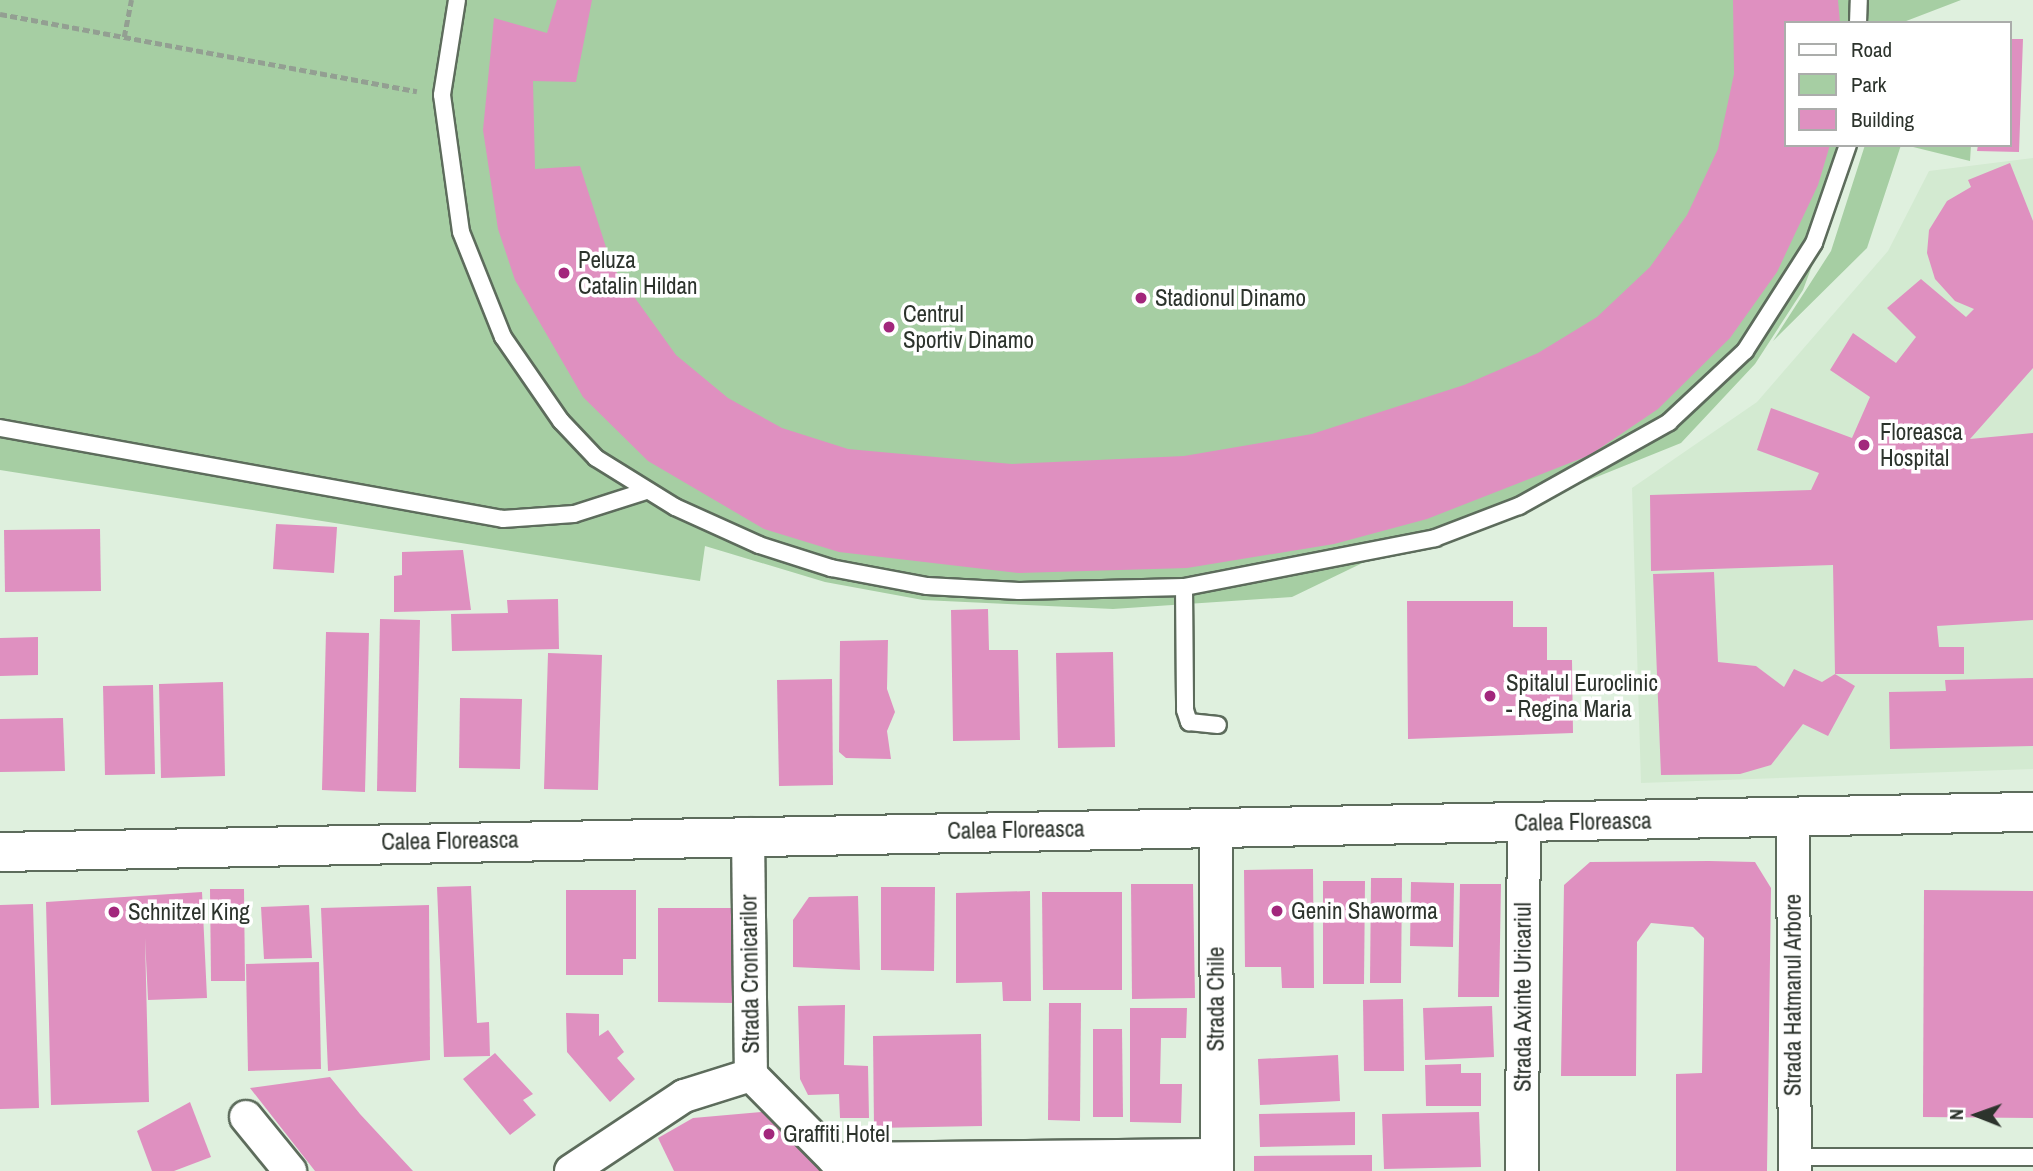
<!DOCTYPE html>
<html>
<head>
<meta charset="utf-8">
<style>
  body { margin:0 }
  #map { position:relative; width:2033px; height:1171px; overflow:hidden; background:#dff0de; font-family:"Archivo Narrow",sans-serif }
  div>[style] { position:absolute }
  [style*='--x'] { left:calc(var(--x)*1px); top:calc(var(--y)*1px); width:calc(var(--w)*1px); rotate:calc(var(--a)*1deg) }
  .built>* { inset:0; background:#d3ead1 }
  .green>* { inset:0; background:#a6cea3 }
  .building>* { inset:0; background:#df90c0 }
  .path>* { height:4.5px; margin-top:-2.25px; transform-origin:0; background:repeating-linear-gradient(90deg,#939f92 0 7px,transparent 0 10.5px) }
  .roads { filter:drop-shadow(2px 0 #5d6c5c) drop-shadow(-2px 0 #5d6c5c) drop-shadow(0 2px #5d6c5c) drop-shadow(0 -2px #5d6c5c) }
  .service>* { height:16px; margin:-8px; padding:0 8px; transform-origin:8px; border-radius:8px; background:#fff }
  .minor>* { height:32px; margin:-16px; padding:0 16px; transform-origin:16px; border-radius:16px; background:#fff }
  .tertiary>* { height:38px; margin:-19px; padding:0 19px; transform-origin:19px; border-radius:19px; background:#fff }
  .dots>* { width:19px; height:19px; translate:-50% -50%; box-sizing:border-box; border:4px solid #fff; border-radius:50% }
  span { translate:-50% -50%; white-space:nowrap; text-align:center; line-height:1.15; -webkit-text-stroke:7px #fff; paint-order:stroke }
  .poi-label { font-size:23px; color:#2c332c }
  .left { translate:0 -50%; text-align:left }
  .street-label { font-size:23px; color:#2c332c }
  .legend { position:absolute; left:1784px; top:21px; width:228px; height:126px; box-sizing:border-box; background:#fff; border:2px solid #abadab; margin:0; padding:9px 12px; list-style:none; font-size:21px; color:#2c332c }
  .legend li { display:flex; align-items:center; gap:14px; height:35px }
  .legend b { width:35px; border:2px solid #abadab }
  .north { position:absolute; left:1942px; top:1080px; width:70px; height:70px; -webkit-text-stroke:5px #fff; paint-order:stroke; rotate:271deg; font-size:19px; font-weight:700; line-height:28px; text-align:center; color:#2c332c }
  .north::after { content:''; display:block; margin:auto; width:24px; height:32px; background:#2c332c; clip-path:polygon(50% 0,100% 100%,50% 72%,0 100%) }
</style>
</head>
<body>
<div id="map">
  <div class="built">
    <div style="clip-path:polygon(2033px 158px,2033px 769px,1641px 783px,1632px 488px,1757px 402px,1888px 251px,1929px 171px)"></div>
  </div>
  <div class="green">
    <div style="clip-path:polygon(0 0,1961px 0,1901px 23px,1786px 23px,1786px 145px,1856px 145px,1854px 153px,1803px 290px,1755px 364px,1681px 443px,1512px 511px,1379px 555px,1292px 597px,1113px 609px,923px 600px,825px 582px,705px 546px,700px 581px,0 470px)"></div>
    <div style="clip-path:polygon(1865px 145px,1901px 145px,1867px 248px,1773px 341px,1831px 251px)"></div>
    <div style="clip-path:polygon(1905px 145px,1971px 145px,1970px 161px)"></div>
  </div>
  <div class="building">
    <div style="clip-path:polygon(557px 0,592px 0,576px 82px,533px 81px,535px 169px,580px 166px,612px 266px,676px 355px,728px 398px,782px 428px,848px 449px,1012px 464px,1184px 456px,1312px 434px,1464px 385px,1538px 353px,1597px 317px,1650px 267px,1687px 215px,1718px 149px,1734px 74px,1733px 0,1838px 0,1840px 23px,1786px 23px,1786px 145px,1830px 145px,1818px 185px,1777px 272px,1730px 338px,1658px 409px,1590px 455px,1427px 519px,1334px 544px,1187px 568px,1019px 573px,839px 552px,764px 529px,648px 461px,583px 397px,515px 280px,498px 229px,483px 130px,494px 18px,547px 33px)"></div>
    <div style="clip-path:polygon(2010px 39px,2023px 39px,2019px 152px,1977px 151px,1978px 145px,2010px 145px)"></div>
    <div style="clip-path:polygon(2010px 163px,2033px 221px,2033px 368px,1970px 439px,2033px 433px,2033px 620px,1937px 626px,1939px 647px,1964px 647px,1964px 674px,1835px 674px,1833px 565px,1651px 571px,1650px 495px,1811px 490px,1819px 473px,1757px 450px,1771px 408px,1852px 438px,1870px 397px,1830px 370px,1853px 333px,1896px 363px,1916px 337px,1887px 308px,1921px 279px,1966px 317px,1974px 309px,1955px 301px,1935px 279px,1927px 253px,1929px 230px,1947px 201px,1971px 187px,1968px 180px)"></div>
    <div style="clip-path:polygon(276px 524px,337px 527px,334px 573px,273px 569px)"></div>
    <div style="clip-path:polygon(100px 529px,101px 591px,5px 592px,4px 530px)"></div>
    <div style="clip-path:polygon(463px 550px,471px 610px,394px 612px,394px 576px,402px 575px,402px 552px)"></div>
    <div style="clip-path:polygon(1714px 572px,1718px 662px,1756px 666px,1784px 687px,1794px 669px,1822px 682px,1835px 674px,1855px 686px,1828px 736px,1803px 724px,1771px 765px,1740px 774px,1661px 775px,1653px 574px)"></div>
    <div style="clip-path:polygon(558px 599px,559px 649px,452px 651px,451px 614px,508px 613px,507px 600px)"></div>
    <div style="clip-path:polygon(1407px 601px,1513px 601px,1513px 627px,1547px 627px,1547px 660px,1572px 660px,1573px 733px,1408px 739px)"></div>
    <div style="clip-path:polygon(988px 609px,989px 650px,1018px 650px,1020px 740px,953px 741px,951px 610px)"></div>
    <div style="clip-path:polygon(380px 619px,420px 620px,416px 792px,377px 791px)"></div>
    <div style="clip-path:polygon(326px 632px,369px 633px,365px 792px,322px 790px)"></div>
    <div style="clip-path:polygon(38px 637px,38px 675px,0 676px,0 638px)"></div>
    <div style="clip-path:polygon(888px 640px,887px 689px,895px 712px,887px 731px,891px 759px,846px 758px,839px 752px,840px 641px)"></div>
    <div style="clip-path:polygon(1113px 652px,1115px 747px,1058px 748px,1056px 653px)"></div>
    <div style="clip-path:polygon(548px 653px,602px 655px,598px 790px,544px 789px)"></div>
    <div style="clip-path:polygon(2033px 678px,2033px 746px,1890px 749px,1889px 692px,1946px 691px,1945px 680px)"></div>
    <div style="clip-path:polygon(832px 679px,833px 785px,779px 786px,777px 680px)"></div>
    <div style="clip-path:polygon(223px 682px,225px 776px,161px 778px,159px 684px)"></div>
    <div style="clip-path:polygon(153px 685px,155px 774px,105px 775px,103px 686px)"></div>
    <div style="clip-path:polygon(460px 698px,522px 699px,520px 769px,459px 768px)"></div>
    <div style="clip-path:polygon(63px 718px,65px 771px,0 772px,0 719px)"></div>
    <div style="clip-path:polygon(1709px 861px,1755px 862px,1771px 888px,1767px 1171px,1676px 1171px,1676px 1074px,1702px 1073px,1704px 938px,1693px 927px,1651px 923px,1637px 942px,1636px 1076px,1561px 1076px,1564px 885px,1590px 862px)"></div>
    <div style="clip-path:polygon(1313px 869px,1314px 988px,1282px 988px,1281px 967px,1245px 967px,1244px 870px)"></div>
    <div style="clip-path:polygon(1371px 878px,1402px 878px,1401px 983px,1370px 983px)"></div>
    <div style="clip-path:polygon(1323px 881px,1365px 881px,1364px 984px,1323px 984px)"></div>
    <div style="clip-path:polygon(1411px 882px,1454px 883px,1453px 947px,1410px 946px)"></div>
    <div style="clip-path:polygon(1131px 884px,1193px 884px,1195px 998px,1132px 999px)"></div>
    <div style="clip-path:polygon(1460px 884px,1501px 884px,1499px 997px,1458px 997px)"></div>
    <div style="clip-path:polygon(471px 886px,477px 1023px,489px 1022px,490px 1056px,444px 1057px,437px 887px)"></div>
    <div style="clip-path:polygon(881px 887px,935px 887px,934px 971px,881px 970px)"></div>
    <div style="clip-path:polygon(210px 889px,244px 889px,245px 981px,211px 981px)"></div>
    <div style="clip-path:polygon(566px 890px,636px 890px,636px 959px,623px 959px,623px 975px,566px 975px)"></div>
    <div style="clip-path:polygon(1924px 890px,2033px 891px,2033px 1118px,1923px 1117px)"></div>
    <div style="clip-path:polygon(1030px 891px,1031px 1001px,1003px 1001px,1002px 982px,956px 983px,956px 893px)"></div>
    <div style="clip-path:polygon(202px 892px,207px 998px,148px 1000px,145px 938px,149px 1102px,51px 1105px,46px 902px)"></div>
    <div style="clip-path:polygon(1042px 892px,1122px 892px,1122px 990px,1043px 990px)"></div>
    <div style="clip-path:polygon(858px 896px,860px 970px,793px 967px,793px 920px,809px 897px)"></div>
    <div style="clip-path:polygon(33px 904px,39px 1108px,0 1109px,0 905px)"></div>
    <div style="clip-path:polygon(309px 905px,312px 958px,264px 959px,261px 907px)"></div>
    <div style="clip-path:polygon(429px 905px,430px 1060px,328px 1071px,321px 908px)"></div>
    <div style="clip-path:polygon(658px 908px,736px 908px,736px 1003px,658px 1002px)"></div>
    <div style="clip-path:polygon(319px 962px,321px 1069px,248px 1071px,246px 964px)"></div>
    <div style="clip-path:polygon(1403px 999px,1404px 1071px,1364px 1071px,1363px 1000px)"></div>
    <div style="clip-path:polygon(1049px 1003px,1081px 1003px,1080px 1121px,1048px 1120px)"></div>
    <div style="clip-path:polygon(845px 1005px,844px 1065px,868px 1066px,869px 1118px,840px 1118px,839px 1094px,808px 1095px,800px 1079px,798px 1006px)"></div>
    <div style="clip-path:polygon(1492px 1006px,1494px 1057px,1425px 1060px,1423px 1008px)"></div>
    <div style="clip-path:polygon(1130px 1008px,1187px 1008px,1186px 1038px,1161px 1038px,1160px 1084px,1182px 1084px,1181px 1123px,1130px 1122px)"></div>
    <div style="clip-path:polygon(566px 1013px,599px 1014px,599px 1036px,608px 1030px,624px 1052px,617px 1058px,635px 1079px,610px 1102px,567px 1052px)"></div>
    <div style="clip-path:polygon(1093px 1029px,1122px 1029px,1123px 1117px,1093px 1117px)"></div>
    <div style="clip-path:polygon(981px 1034px,982px 1126px,874px 1128px,873px 1036px)"></div>
    <div style="clip-path:polygon(495px 1053px,533px 1094px,523px 1100px,536px 1115px,510px 1135px,463px 1079px)"></div>
    <div style="clip-path:polygon(1338px 1055px,1340px 1101px,1260px 1105px,1258px 1059px)"></div>
    <div style="clip-path:polygon(1461px 1064px,1461px 1073px,1481px 1073px,1481px 1106px,1426px 1106px,1425px 1065px)"></div>
    <div style="clip-path:polygon(330px 1077px,360px 1114px,413px 1171px,315px 1171px,250px 1088px)"></div>
    <div style="clip-path:polygon(190px 1102px,211px 1157px,174px 1171px,152px 1171px,137px 1131px)"></div>
    <div style="clip-path:polygon(772px 1111px,823px 1171px,674px 1171px,658px 1138px,693px 1118px)"></div>
    <div style="clip-path:polygon(1355px 1112px,1355px 1145px,1260px 1147px,1259px 1114px)"></div>
    <div style="clip-path:polygon(1479px 1112px,1481px 1167px,1384px 1169px,1382px 1114px)"></div>
    <div style="clip-path:polygon(1372px 1155px,1372px 1171px,1254px 1171px,1254px 1156px)"></div>
  </div>
  <div class="path">
    <div style="--x:0;--y:14;--w:424;--a:10.5"></div>
    <div style="--x:124;--y:37;--w:38;--a:-79"></div>
  </div>
  <div class="roads">
    <div class="service">
      <div style="--x:457;--y:0;--w:96;--a:99"></div>
      <div style="--x:442;--y:95;--w:138;--a:82.1"></div>
      <div style="--x:461;--y:232;--w:113;--a:68.2"></div>
      <div style="--x:503;--y:337;--w:102;--a:55.4"></div>
      <div style="--x:561;--y:421;--w:51;--a:46.6"></div>
      <div style="--x:596;--y:458;--w:93;--a:31.8"></div>
      <div style="--x:675;--y:507;--w:92;--a:24.3"></div>
      <div style="--x:759;--y:545;--w:76;--a:17.7"></div>
      <div style="--x:831;--y:568;--w:98;--a:10.6"></div>
      <div style="--x:927;--y:586;--w:92;--a:3.1"></div>
      <div style="--x:1019;--y:591;--w:165;--a:-1.4"></div>
      <div style="--x:1184;--y:587;--w:256;--a:-11"></div>
      <div style="--x:1435;--y:538;--w:90;--a:-20.9"></div>
      <div style="--x:1519;--y:506;--w:172;--a:-29.2"></div>
      <div style="--x:1669;--y:422;--w:104;--a:-43.1"></div>
      <div style="--x:1745;--y:351;--w:128;--a:-57.4"></div>
      <div style="--x:1814;--y:243;--w:104;--a:-70.9"></div>
      <div style="--x:1858;--y:23;--w:23;--a:-88"></div>
      <div style="--x:0;--y:428;--w:511;--a:10.25"></div>
      <div style="--x:503;--y:519;--w:71;--a:-4"></div>
      <div style="--x:574;--y:514;--w:76;--a:-17.7"></div>
      <div style="--x:1184;--y:587;--w:123;--a:89.5"></div>
      <div style="--x:1185;--y:710;--w:13;--a:72"></div>
      <div style="--x:1189;--y:722;--w:29;--a:6"></div>
      <div style="--x:1795;--y:1157;--w:238;--a:0"></div>
    </div>
    <div class="minor">
      <div style="--x:1793;--y:819;--w:352;--a:89.7"></div>
      <div style="--x:1216;--y:828;--w:343;--a:89.8"></div>
      <div style="--x:748;--y:834;--w:241;--a:89.3"></div>
      <div style="--x:751;--y:1075;--w:135;--a:45.3"></div>
      <div style="--x:246;--y:1117;--w:70;--a:50.8"></div>
      <div style="--x:834;--y:1159;--w:383;--a:-0.6"></div>
      <div style="--x:571;--y:1171;--w:136;--a:-33.6"></div>
      <div style="--x:684;--y:1096;--w:70;--a:-17.4"></div>
      <div style="--x:1522;--y:1171;--w:348;--a:-89.7"></div>
    </div>
    <div class="tertiary">
      <div style="--x:0;--y:852;--w:2033;--a:-1.13"></div>
    </div>
  </div>
  <div class="dots">
    <div style="left:564px;top:273px;background:#a2277c"></div>
    <div style="left:1141px;top:298px;background:#a2277c"></div>
    <div style="left:889px;top:327px;background:#a2277c"></div>
    <div style="left:1864px;top:445px;background:#a2277c"></div>
    <div style="left:1490px;top:696px;background:#a2277c"></div>
    <div style="left:1277px;top:911px;background:#a2277c"></div>
    <div style="left:114px;top:912px;background:#a2277c"></div>
    <div style="left:769px;top:1134px;background:#a2277c"></div>
  </div>
  <div class="poi-label">
    <span class="left" style="left:578px;top:273px">Peluza<br>Catalin Hildan</span>
    <span class="left" style="left:1155px;top:298px">Stadionul Dinamo</span>
    <span class="left" style="left:903px;top:327px">Centrul<br>Sportiv Dinamo</span>
    <span class="left" style="left:1880px;top:445px">Floreasca<br>Hospital</span>
    <span class="left" style="left:1506px;top:696px">Spitalul Euroclinic<br>- Regina Maria</span>
    <span class="left" style="left:1291px;top:911px">Genin Shaworma</span>
    <span class="left" style="left:128px;top:912px">Schnitzel King</span>
    <span class="left" style="left:783px;top:1134px">Graffiti Hotel</span>
  </div>
  <div class="street-label">
    <span style="left:1583px;top:822px;rotate:-1deg">Calea Floreasca</span>
    <span style="left:1016px;top:830px;rotate:-1deg">Calea Floreasca</span>
    <span style="left:450px;top:841px;rotate:-1deg">Calea Floreasca</span>
    <span style="left:750px;top:974px;rotate:-91deg">Strada Cronicarilor</span>
    <span style="left:1793px;top:995px;rotate:-90deg">Strada Hatmanul Arbore</span>
    <span style="left:1523px;top:997px;rotate:-90deg">Strada Axinte Uricariul</span>
    <span style="left:1216px;top:999px;rotate:-90deg">Strada Chile</span>
  </div>
  <ul class="legend">
  <li><b style="height:9px;background:#fff"></b>Road</li>
  <li><b style="height:19px;background:#a6cea3"></b>Park</li>
  <li><b style="height:19px;background:#df90c0"></b>Building</li>
  </ul>
  <div class="north">N</div>
</div>
</body>
</html>
